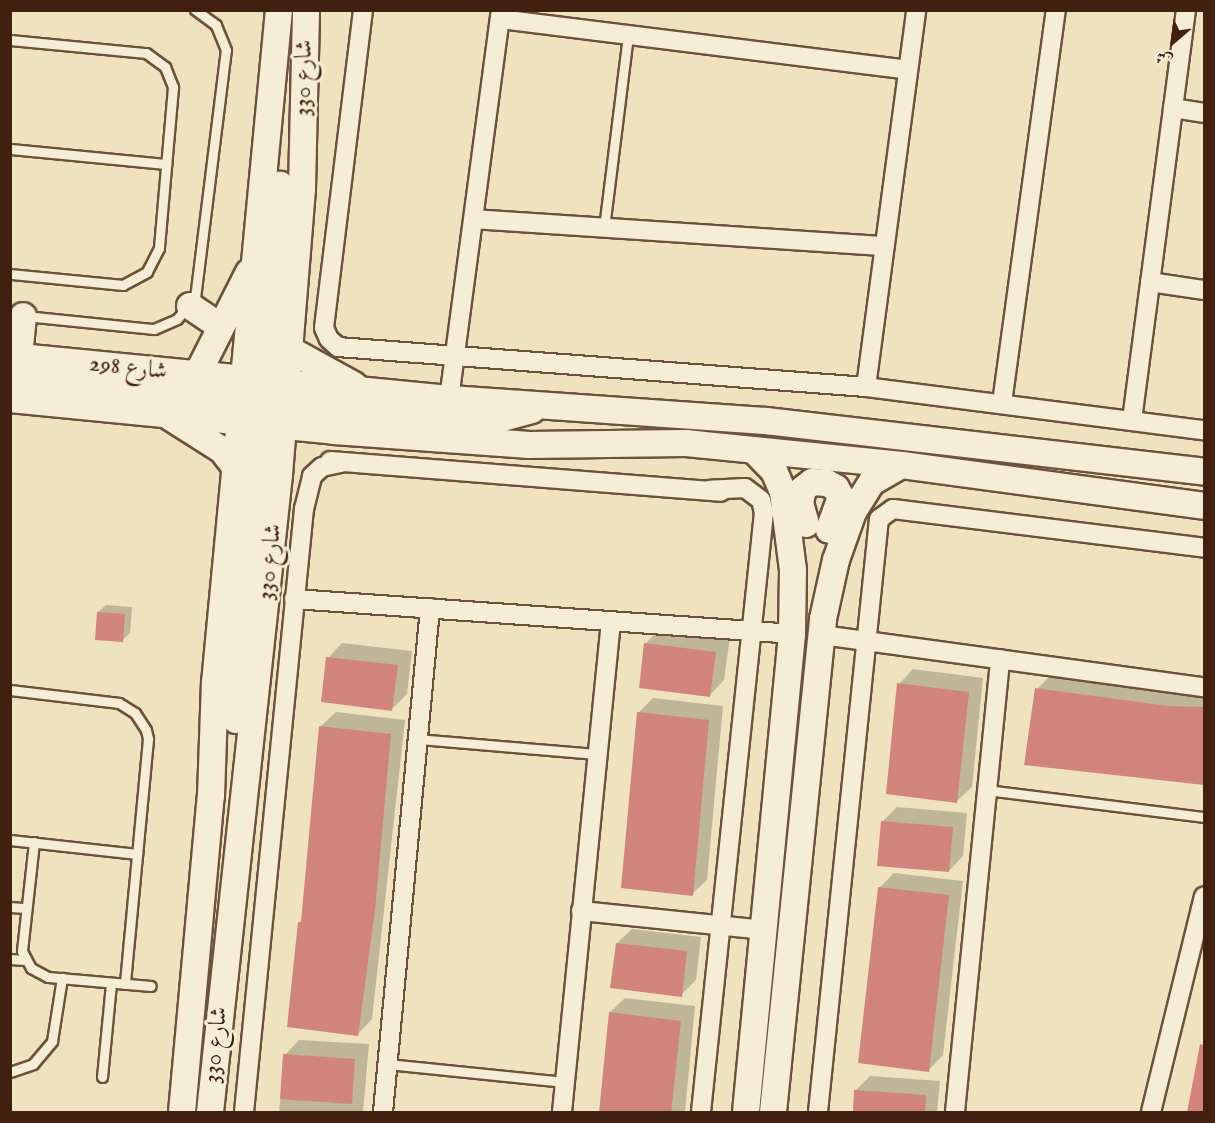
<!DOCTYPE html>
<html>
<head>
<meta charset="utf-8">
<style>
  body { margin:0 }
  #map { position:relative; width:1215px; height:1123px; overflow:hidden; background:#efe3bf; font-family:"IM FELL English",Amiri,serif }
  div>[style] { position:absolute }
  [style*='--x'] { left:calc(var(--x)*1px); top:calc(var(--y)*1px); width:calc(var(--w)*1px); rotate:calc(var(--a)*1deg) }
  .shadow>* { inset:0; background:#0003 }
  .building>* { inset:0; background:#d1847c }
  .roads { filter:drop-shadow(2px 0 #6c513b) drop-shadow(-2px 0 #6c513b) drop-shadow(0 2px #6c513b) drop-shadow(0 -2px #6c513b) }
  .lane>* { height:9px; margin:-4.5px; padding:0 4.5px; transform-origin:4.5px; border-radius:4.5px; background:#f5edd5 }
  .street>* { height:18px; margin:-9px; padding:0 9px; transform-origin:9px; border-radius:9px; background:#f5edd5 }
  .secondary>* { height:26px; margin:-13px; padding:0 13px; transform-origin:13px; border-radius:13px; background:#f5edd5 }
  span { translate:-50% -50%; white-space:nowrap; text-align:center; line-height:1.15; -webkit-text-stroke:6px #f5edd5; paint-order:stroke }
  .street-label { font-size:24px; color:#41200f }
  .frame { position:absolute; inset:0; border:12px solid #41200f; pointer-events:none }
  .north { position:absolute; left:1143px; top:12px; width:60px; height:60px; -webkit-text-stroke:4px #f5edd5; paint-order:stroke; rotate:208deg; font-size:16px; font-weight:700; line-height:24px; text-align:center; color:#41200f }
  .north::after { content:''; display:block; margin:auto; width:21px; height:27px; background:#41200f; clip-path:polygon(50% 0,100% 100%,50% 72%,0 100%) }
</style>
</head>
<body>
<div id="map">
  <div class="shadow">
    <div style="clip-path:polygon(106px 605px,132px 607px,130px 633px,123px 640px,98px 612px)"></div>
    <div style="clip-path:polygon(660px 629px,730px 637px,724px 680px,710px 695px,645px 644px)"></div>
    <div style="clip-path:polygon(342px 643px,412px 651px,407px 694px,392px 709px,328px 658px)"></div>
    <div style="clip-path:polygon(913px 669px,983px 678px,972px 787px,957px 801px,899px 684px)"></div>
    <div style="clip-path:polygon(1052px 674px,1204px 693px,1204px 783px,1026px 763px,1037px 689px)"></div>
    <div style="clip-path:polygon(653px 698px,723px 706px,707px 880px,692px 894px,639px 712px)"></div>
    <div style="clip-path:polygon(336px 712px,405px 720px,372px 1019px,358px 1034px,300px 922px,303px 919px,321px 726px)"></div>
    <div style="clip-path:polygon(897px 807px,967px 813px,963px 856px,949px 871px,882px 822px)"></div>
    <div style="clip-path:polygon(894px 873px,963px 881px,943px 1055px,929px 1070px,879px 888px)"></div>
    <div style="clip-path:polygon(632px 929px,701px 937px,696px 980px,681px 995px,617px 943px)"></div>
    <div style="clip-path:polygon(625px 998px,695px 1006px,685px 1112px,601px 1112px,610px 1012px)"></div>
    <div style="clip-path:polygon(299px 1040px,369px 1044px,363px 1112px,279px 1112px,285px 1055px)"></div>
    <div style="clip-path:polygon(1204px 1045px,1204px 1112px,1187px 1112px,1199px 1052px)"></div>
    <div style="clip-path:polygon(870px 1076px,940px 1081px,937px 1112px,853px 1112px,855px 1091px)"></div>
  </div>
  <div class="building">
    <div style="clip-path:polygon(97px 612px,125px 614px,123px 642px,95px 640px)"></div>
    <div style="clip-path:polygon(644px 643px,716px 652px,710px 697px,639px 688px)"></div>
    <div style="clip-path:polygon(326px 657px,398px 665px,392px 711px,321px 702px)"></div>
    <div style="clip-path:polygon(897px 683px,969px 692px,957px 803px,886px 794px)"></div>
    <div style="clip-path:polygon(1035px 688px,1168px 706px,1204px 707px,1204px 785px,1024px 765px)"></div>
    <div style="clip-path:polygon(637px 712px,709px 720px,693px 896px,621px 888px)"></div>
    <div style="clip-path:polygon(319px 726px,391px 734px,375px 910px,358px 1036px,287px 1027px,298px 922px,301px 922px)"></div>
    <div style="clip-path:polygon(881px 821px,953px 827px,949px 872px,877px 866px)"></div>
    <div style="clip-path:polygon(878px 887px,949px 895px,929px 1072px,858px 1063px)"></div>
    <div style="clip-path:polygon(616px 943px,687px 951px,682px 997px,610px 988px)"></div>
    <div style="clip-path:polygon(609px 1012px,681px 1021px,671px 1113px,599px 1113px)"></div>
    <div style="clip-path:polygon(1200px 1044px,1204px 1045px,1204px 1113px,1187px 1113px)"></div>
    <div style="clip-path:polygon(283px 1054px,355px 1059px,352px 1104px,280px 1099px)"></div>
    <div style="clip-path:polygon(854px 1090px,926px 1095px,925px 1113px,853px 1113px)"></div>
  </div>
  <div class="roads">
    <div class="lane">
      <div style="--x:10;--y:40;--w:137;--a:5.5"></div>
      <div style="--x:146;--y:53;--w:24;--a:36"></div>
      <div style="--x:165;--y:67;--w:22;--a:68"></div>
      <div style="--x:173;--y:87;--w:162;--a:95"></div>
      <div style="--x:159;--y:248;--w:27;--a:117"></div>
      <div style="--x:147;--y:272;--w:27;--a:152"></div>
      <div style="--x:123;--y:285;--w:114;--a:-174.4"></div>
      <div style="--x:10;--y:149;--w:157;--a:5.5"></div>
      <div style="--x:604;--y:228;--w:194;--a:-82.9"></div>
      <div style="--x:25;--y:316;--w:130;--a:5.8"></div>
      <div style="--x:154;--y:329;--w:25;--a:-23"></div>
      <div style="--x:177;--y:319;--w:28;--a:-49"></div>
      <div style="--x:195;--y:298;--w:250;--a:-82.9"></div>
      <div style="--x:226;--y:50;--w:27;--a:-112"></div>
      <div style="--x:216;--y:25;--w:26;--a:-144"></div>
      <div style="--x:10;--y:690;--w:110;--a:6.8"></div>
      <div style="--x:119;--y:703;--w:19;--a:32"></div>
      <div style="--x:135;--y:713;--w:20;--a:57"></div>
      <div style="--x:146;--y:730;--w:9;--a:77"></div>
      <div style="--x:148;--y:739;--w:246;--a:95.4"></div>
      <div style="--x:418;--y:739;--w:180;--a:4.8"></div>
      <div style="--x:987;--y:790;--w:219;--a:7.1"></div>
      <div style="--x:10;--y:840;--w:128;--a:6.3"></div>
      <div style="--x:34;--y:842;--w:110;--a:96.3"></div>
      <div style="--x:22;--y:951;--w:19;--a:62"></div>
      <div style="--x:31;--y:968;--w:19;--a:28"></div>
      <div style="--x:48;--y:977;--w:103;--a:5"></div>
      <div style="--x:10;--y:907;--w:16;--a:4"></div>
      <div style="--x:10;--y:959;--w:15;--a:4"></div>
      <div style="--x:387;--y:1064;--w:179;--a:5.8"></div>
      <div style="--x:10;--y:1072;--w:24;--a:-19"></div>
      <div style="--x:33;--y:1064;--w:30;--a:-50"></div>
      <div style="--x:52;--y:1041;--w:64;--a:-81"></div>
      <div style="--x:102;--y:1077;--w:94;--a:-84.5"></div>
    </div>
    <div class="street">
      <div style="--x:363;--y:10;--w:320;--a:97"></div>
      <div style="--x:324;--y:328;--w:12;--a:66"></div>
      <div style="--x:329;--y:339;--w:12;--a:42"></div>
      <div style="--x:338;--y:347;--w:530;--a:4.33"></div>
      <div style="--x:866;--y:387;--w:341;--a:7.3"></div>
      <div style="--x:500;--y:19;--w:411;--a:7.1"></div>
      <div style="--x:1173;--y:108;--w:31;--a:9"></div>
      <div style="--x:474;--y:219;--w:411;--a:3.8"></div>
      <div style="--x:1150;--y:282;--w:55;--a:8.4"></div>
      <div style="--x:866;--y:387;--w:380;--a:-82.4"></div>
      <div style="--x:449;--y:399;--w:392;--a:-82.4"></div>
      <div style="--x:1002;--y:403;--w:397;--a:-82.2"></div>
      <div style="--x:1132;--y:420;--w:414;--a:-82.5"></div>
      <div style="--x:330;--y:461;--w:392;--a:4.5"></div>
      <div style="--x:294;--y:599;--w:499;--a:4"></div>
      <div style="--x:822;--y:635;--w:386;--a:7.8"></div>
      <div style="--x:581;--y:911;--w:185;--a:5.9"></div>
      <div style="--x:244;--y:1112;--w:606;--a:-84.32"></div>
      <div style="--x:304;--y:509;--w:34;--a:-76"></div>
      <div style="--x:312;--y:476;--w:13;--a:-42"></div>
      <div style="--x:322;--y:467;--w:19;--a:-12"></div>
      <div style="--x:383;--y:1112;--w:506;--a:-84.67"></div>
      <div style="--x:562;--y:1112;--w:493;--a:-84.3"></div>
      <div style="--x:701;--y:1112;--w:602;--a:-84"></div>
      <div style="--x:764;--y:513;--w:13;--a:-103"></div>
      <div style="--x:761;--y:500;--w:20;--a:-143"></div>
      <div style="--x:745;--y:488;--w:35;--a:177"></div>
      <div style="--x:818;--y:1112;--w:596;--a:-84.13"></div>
      <div style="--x:879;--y:519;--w:17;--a:-36"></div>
      <div style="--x:893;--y:509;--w:313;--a:7.1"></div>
      <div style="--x:955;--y:1112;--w:455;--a:-84.3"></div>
      <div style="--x:1151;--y:1112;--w:222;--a:-76.2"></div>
    </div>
    <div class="secondary">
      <div style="--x:190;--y:306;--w:37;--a:34"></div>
      <div style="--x:290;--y:350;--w:73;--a:28.7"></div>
      <div style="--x:10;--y:356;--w:441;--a:5.6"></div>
      <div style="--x:449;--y:399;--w:318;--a:4"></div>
      <div style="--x:766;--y:421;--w:441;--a:6.6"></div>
      <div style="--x:19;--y:357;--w:41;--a:-84.4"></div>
      <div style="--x:197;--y:375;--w:115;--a:-63.2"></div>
      <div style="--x:10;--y:381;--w:249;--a:4.6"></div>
      <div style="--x:268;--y:396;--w:16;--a:-105"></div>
      <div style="--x:264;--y:381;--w:197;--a:-85.3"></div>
      <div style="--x:10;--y:399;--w:326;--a:5.6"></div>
      <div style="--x:334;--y:431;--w:196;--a:4.1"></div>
      <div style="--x:529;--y:445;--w:157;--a:-0.7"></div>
      <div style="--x:686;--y:443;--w:217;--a:5.8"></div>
      <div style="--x:902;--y:465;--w:305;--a:7.7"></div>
      <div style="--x:269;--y:405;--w:216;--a:4.8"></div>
      <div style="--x:484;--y:423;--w:50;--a:-15.2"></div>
      <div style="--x:170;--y:417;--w:62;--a:32.4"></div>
      <div style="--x:222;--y:450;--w:23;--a:52"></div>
      <div style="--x:806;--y:524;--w:22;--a:-106"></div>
      <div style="--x:800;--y:503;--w:14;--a:-78"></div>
      <div style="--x:803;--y:489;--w:11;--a:-38"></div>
      <div style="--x:812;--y:482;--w:15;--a:4"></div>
      <div style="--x:827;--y:483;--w:10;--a:29"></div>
      <div style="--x:836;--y:488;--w:10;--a:61"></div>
      <div style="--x:841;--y:497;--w:35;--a:110"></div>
      <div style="--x:236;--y:720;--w:297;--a:-84.6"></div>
      <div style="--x:264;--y:424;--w:17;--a:-97"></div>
      <div style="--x:262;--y:407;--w:33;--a:-121"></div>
      <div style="--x:182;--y:1112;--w:317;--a:-84.8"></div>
      <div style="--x:211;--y:796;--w:113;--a:-88"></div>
      <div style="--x:215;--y:683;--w:676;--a:-84.57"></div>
      <div style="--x:210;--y:1112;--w:641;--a:-83.82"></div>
      <div style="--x:279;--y:475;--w:287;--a:-85.4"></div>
      <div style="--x:302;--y:189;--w:179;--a:-88.7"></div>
      <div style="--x:746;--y:1112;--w:480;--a:-84.5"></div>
      <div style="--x:792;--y:634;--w:64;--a:-89.1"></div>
      <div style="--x:793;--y:570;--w:79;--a:-97.3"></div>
      <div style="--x:783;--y:492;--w:23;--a:-113"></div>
      <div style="--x:774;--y:471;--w:29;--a:-134"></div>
      <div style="--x:773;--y:1112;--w:496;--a:-84.2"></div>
      <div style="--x:823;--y:619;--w:60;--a:-77.6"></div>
      <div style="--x:836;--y:560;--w:51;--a:-70.5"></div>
      <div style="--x:853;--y:512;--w:36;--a:-58"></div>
      <div style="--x:872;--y:482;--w:34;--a:-30"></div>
    </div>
  </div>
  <div class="street-label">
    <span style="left:304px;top:78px;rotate:-89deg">شارع 330</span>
    <span style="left:128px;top:368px;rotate:6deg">شارع 298</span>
    <span style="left:270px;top:562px;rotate:-84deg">شارع 330</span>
    <span style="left:216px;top:1045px;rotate:-84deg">شارع 330</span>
  </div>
  <div class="frame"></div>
  <div class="north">ش</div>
</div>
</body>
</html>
